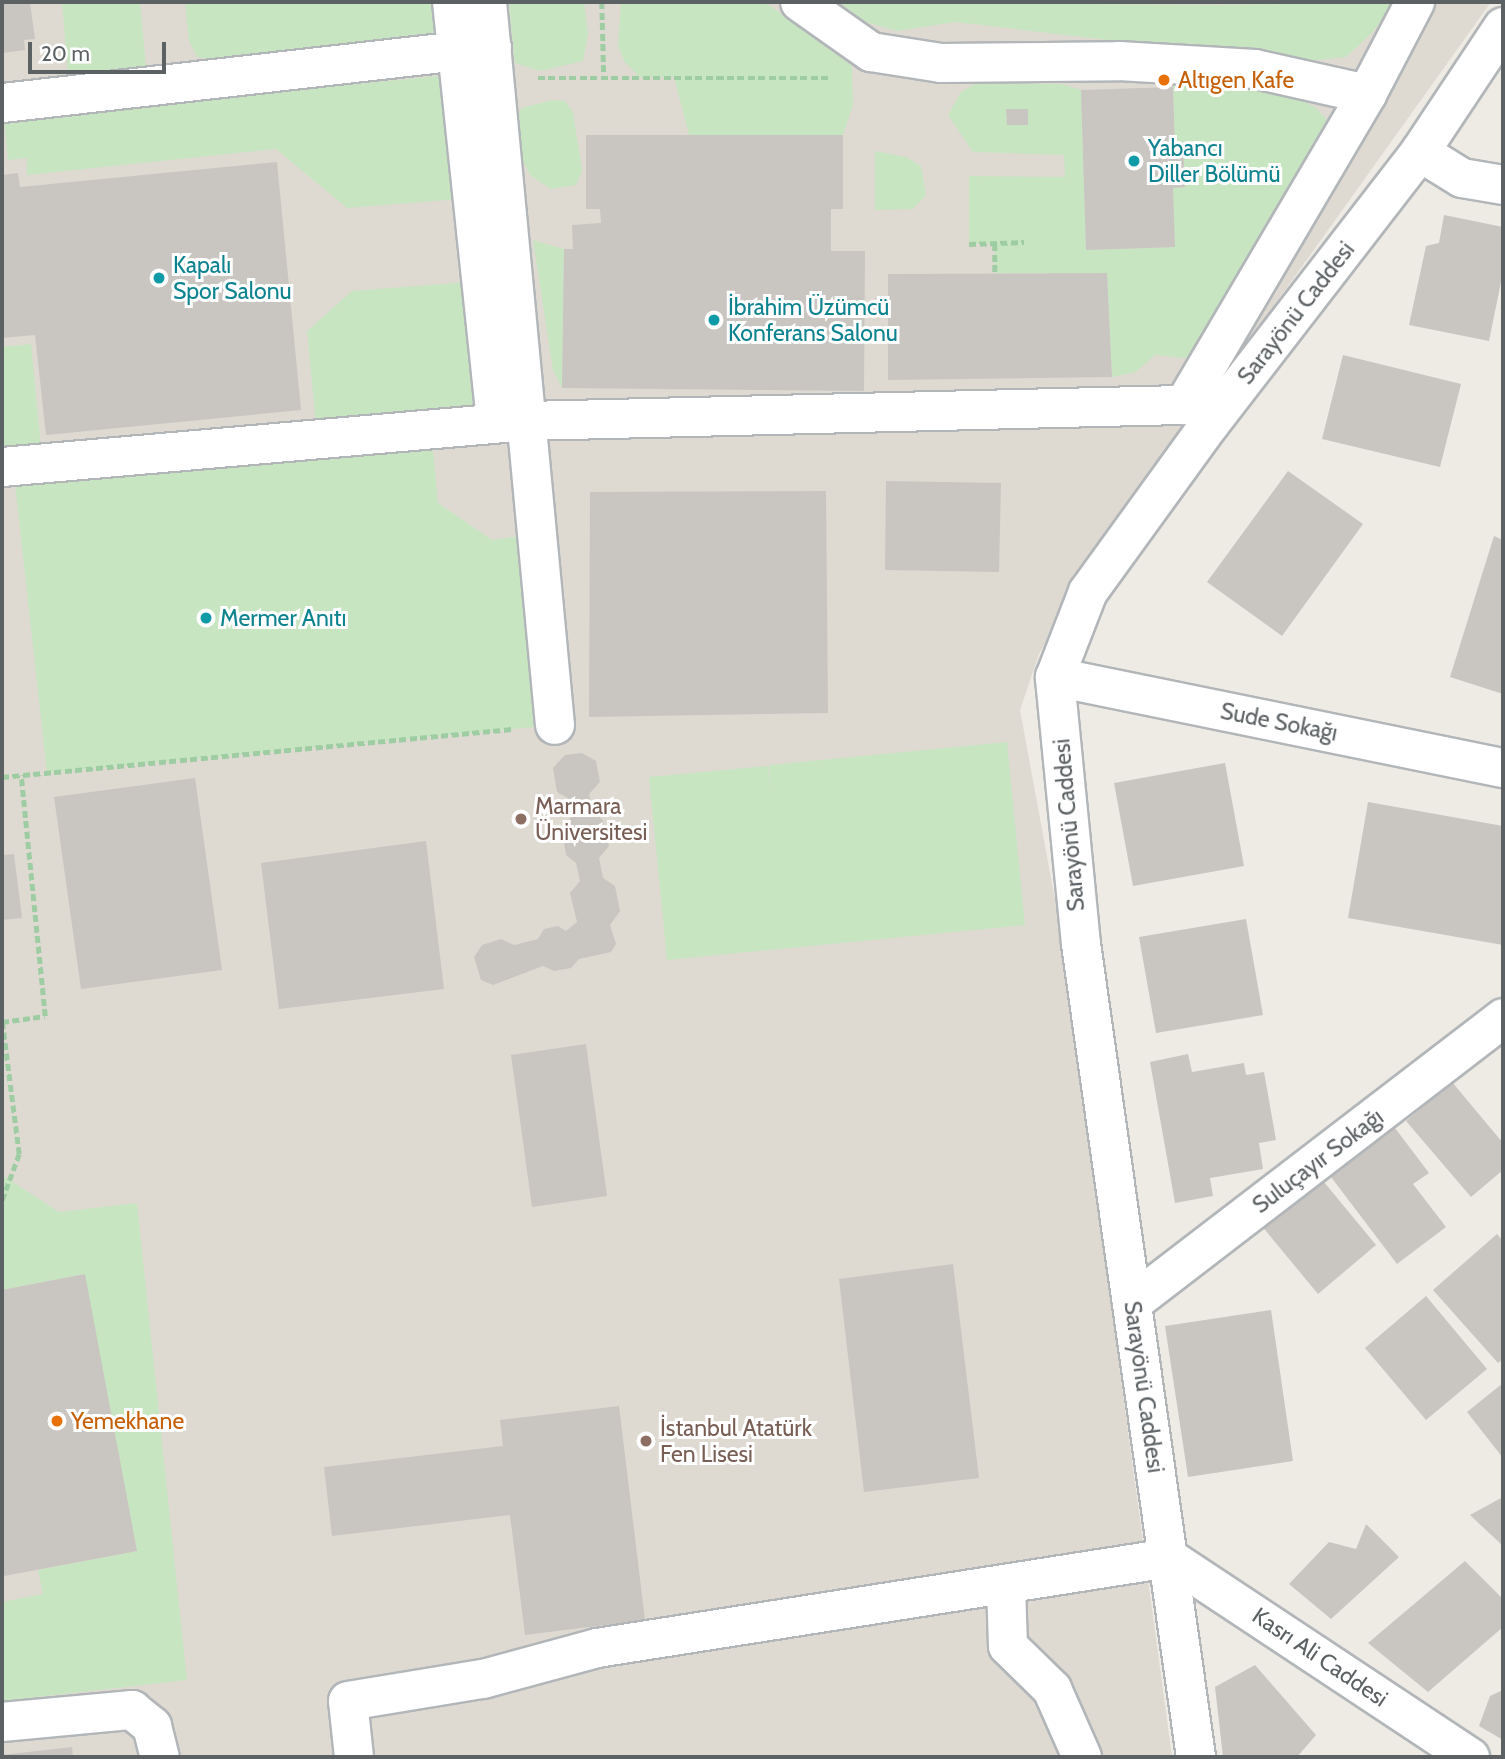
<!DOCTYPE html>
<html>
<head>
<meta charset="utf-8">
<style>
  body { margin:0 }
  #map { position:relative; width:1505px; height:1759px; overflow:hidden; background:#eeeae4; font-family:Cabin,sans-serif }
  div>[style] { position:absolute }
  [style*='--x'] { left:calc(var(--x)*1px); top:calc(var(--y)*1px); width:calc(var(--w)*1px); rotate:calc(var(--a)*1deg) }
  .education>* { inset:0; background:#dedad2 }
  .green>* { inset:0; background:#c8e5c2 }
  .building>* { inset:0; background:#c9c5c1 }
  .path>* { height:4.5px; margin-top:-2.25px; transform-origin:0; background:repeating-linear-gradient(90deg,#9fcda3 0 7px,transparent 0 10.5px) }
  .roads { filter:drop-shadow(2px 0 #b2b6b9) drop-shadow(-2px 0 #b2b6b9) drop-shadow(0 2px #b2b6b9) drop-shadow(0 -2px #b2b6b9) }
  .minor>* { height:38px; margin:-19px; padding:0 19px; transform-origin:19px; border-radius:19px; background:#fff }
  .dots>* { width:19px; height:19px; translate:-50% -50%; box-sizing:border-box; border:4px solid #fff; border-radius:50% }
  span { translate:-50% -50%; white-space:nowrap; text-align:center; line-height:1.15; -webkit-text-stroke:6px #fff; paint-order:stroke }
  .food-label { font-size:23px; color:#c56008 }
  .left { translate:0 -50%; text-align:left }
  .culture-label { font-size:23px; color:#0d838f }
  .street-label { font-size:23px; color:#5c6164 }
  .education-label { font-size:23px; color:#785e54 }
  .frame { position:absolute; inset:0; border:4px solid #5c6164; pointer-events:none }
  .scale { position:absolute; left:28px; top:42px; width:138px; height:32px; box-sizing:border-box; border:4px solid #5c6164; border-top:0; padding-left:9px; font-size:21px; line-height:24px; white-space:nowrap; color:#5c6164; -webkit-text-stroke:5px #fff; paint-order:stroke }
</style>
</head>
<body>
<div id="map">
  <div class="education">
    <div style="clip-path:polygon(2px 2px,1491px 2px,1098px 552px,1039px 654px,1020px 710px,1060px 927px,1172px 1757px,2px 1757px)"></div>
  </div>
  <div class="green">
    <div style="clip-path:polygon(62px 2px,140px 2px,146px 67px,68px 74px)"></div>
    <div style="clip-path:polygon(185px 2px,452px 2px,455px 35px,216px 60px,197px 57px,189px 41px)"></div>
    <div style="clip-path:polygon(521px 2px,584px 2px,588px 34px,583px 61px,540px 71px,515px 63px,509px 5px)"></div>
    <div style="clip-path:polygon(621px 2px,765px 2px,852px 66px,853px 105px,843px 135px,689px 135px,674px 77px,639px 77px,624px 61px,618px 45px)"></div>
    <div style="clip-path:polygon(839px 2px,1221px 5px,1394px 2px,1372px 33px,1346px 57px,1297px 62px,955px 22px,897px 31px,866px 22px)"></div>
    <div style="clip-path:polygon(459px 74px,472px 198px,347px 208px,276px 149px,27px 175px,27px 158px,8px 160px,4px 119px)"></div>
    <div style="clip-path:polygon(1187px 75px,1277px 87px,1316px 108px,1330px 123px,1205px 354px,1184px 358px,1155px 355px,1136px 372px,1112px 377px,1107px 273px,995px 273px,995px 243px,969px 244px,969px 176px,1065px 177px,1064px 155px,973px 152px,948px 115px,961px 92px,977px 83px,1062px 84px,1081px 90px,1086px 250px,1174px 247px,1173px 188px,1185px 187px,1183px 150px,1175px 150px,1173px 87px)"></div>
    <div style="clip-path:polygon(552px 100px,565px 101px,573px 112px,582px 171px,576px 185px,551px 189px,531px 176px,519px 154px,516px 116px,522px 108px)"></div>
    <div style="clip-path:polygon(875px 151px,906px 157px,921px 166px,926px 195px,913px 209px,875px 210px)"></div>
    <div style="clip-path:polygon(533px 240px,564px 249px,562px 388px,553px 370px)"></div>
    <div style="clip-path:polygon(481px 281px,495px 410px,316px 425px,307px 331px,352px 291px)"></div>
    <div style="clip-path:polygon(31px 344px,41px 447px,2px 451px,2px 347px)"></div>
    <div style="clip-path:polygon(431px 429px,438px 503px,492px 540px,536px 534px,555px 725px,47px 773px,13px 466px)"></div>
    <div style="clip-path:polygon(1007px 742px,1025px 925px,667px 960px,649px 777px,768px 766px,771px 793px,769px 765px)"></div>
    <div style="clip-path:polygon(2px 1175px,59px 1212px,137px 1203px,187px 1680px,2px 1701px,2px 1602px,43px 1594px,38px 1570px,137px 1551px,84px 1274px,2px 1290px)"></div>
  </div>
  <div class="building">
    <div style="clip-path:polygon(2px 2px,30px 2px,35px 39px,24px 40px,25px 50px,2px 53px)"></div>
    <div style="clip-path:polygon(1173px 87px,1175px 150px,1183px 149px,1185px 187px,1173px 188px,1175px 247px,1086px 250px,1081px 90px)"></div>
    <div style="clip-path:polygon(1006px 109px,1028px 109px,1028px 125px,1007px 125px)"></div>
    <div style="clip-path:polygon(586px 135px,843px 135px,843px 209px,831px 209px,831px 251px,865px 251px,864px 391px,562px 388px,564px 249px,573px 249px,572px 225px,601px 223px,600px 209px,586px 209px)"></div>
    <div style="clip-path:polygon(277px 162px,301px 410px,46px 435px,35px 335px,2px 338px,2px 175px,18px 173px,20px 187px)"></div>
    <div style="clip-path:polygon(1444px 215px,1503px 227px,1503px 272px,1489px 341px,1409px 325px,1426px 246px,1439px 243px)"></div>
    <div style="clip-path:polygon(1107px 273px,1112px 377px,888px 380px,888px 274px)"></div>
    <div style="clip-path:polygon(1343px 355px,1461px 384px,1440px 467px,1322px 439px)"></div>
    <div style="clip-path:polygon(1288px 471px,1363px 524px,1282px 636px,1207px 582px)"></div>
    <div style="clip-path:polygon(886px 481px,1001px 483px,999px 572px,885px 570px)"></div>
    <div style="clip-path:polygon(826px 491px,828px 713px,589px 717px,590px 492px)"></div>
    <div style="clip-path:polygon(1494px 536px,1503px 540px,1503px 694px,1450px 677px)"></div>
    <div style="clip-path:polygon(582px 753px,596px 761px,600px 782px,589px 794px,593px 812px,603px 820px,609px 846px,599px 858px,603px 878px,615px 886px,620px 911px,610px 925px,616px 944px,611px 952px,579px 959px,571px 968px,554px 971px,543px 966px,493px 985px,481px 980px,474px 957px,482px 945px,501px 939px,514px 945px,538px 939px,544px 929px,558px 926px,566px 931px,577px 922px,570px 893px,580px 881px,576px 863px,566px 855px,562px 830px,571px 817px,568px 798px,557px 792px,553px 768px,565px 755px)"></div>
    <div style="clip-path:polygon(1225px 763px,1244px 866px,1133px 886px,1114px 783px)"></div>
    <div style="clip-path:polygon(195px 778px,222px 970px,81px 989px,54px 797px)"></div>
    <div style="clip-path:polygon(1368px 802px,1503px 826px,1503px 945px,1348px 918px)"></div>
    <div style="clip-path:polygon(426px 841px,444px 989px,279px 1009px,261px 863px)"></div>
    <div style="clip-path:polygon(14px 854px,22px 918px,2px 920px,2px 855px)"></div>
    <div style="clip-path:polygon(1246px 919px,1263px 1015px,1156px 1033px,1139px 937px)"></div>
    <div style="clip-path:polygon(586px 1044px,607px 1196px,532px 1207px,511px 1055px)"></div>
    <div style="clip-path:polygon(1188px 1054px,1192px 1072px,1244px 1063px,1246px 1075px,1264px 1072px,1276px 1140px,1259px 1143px,1263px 1169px,1210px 1178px,1213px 1196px,1175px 1203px,1150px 1062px)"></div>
    <div style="clip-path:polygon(1452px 1082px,1503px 1143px,1503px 1170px,1471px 1197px,1406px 1121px)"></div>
    <div style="clip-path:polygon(1392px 1124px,1429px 1173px,1413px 1184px,1446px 1227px,1397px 1264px,1328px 1173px)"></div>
    <div style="clip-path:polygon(1319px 1176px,1376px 1245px,1318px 1294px,1261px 1225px)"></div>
    <div style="clip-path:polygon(1497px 1234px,1503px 1241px,1503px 1359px,1498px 1363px,1433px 1290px)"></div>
    <div style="clip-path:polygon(953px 1264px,979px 1478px,864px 1492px,839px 1279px)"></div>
    <div style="clip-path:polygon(85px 1274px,137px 1551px,4px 1576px,2px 1290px)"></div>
    <div style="clip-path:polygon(1426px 1296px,1487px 1369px,1426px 1420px,1365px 1348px)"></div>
    <div style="clip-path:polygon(1271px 1310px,1293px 1461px,1188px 1477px,1165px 1326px)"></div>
    <div style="clip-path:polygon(1503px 1383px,1503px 1458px,1467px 1412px)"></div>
    <div style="clip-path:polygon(619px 1406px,645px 1620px,525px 1635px,510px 1515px,332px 1536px,324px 1467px,503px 1446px,500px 1420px)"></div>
    <div style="clip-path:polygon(1503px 1497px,1503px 1546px,1470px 1515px)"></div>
    <div style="clip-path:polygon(1366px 1524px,1399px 1557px,1331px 1619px,1289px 1584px,1329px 1542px,1356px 1549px)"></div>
    <div style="clip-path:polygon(1465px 1561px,1503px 1599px,1503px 1627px,1428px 1692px,1368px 1643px)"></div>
    <div style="clip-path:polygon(1255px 1665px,1316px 1735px,1297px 1757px,1223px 1757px,1215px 1687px)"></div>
    <div style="clip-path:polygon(1503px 1690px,1503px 1740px,1479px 1726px,1490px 1696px)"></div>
    <div style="clip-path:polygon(72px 1747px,73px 1757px,2px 1757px,2px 1755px)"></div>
  </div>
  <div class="path">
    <div style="--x:602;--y:2;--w:75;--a:88.5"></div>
    <div style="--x:538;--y:78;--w:292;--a:0"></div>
    <div style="--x:969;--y:244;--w:55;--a:-2.1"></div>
    <div style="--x:995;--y:244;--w:29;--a:90"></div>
    <div style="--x:2;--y:777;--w:512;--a:-5.38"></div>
    <div style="--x:2;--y:1200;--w:49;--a:-69.7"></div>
    <div style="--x:19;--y:1154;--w:133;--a:-97.3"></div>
    <div style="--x:2;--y:1022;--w:43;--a:-7.9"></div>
    <div style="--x:45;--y:1016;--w:242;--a:-95.7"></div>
  </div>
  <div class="roads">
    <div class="minor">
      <div style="--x:452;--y:2;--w:423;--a:84"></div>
      <div style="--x:487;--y:2;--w:726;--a:84.63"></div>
      <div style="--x:800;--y:2;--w:87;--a:35.2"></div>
      <div style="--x:871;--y:52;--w:71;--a:8.9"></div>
      <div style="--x:941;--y:63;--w:178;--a:-0.6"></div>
      <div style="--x:1119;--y:61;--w:136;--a:3.4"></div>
      <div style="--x:1255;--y:69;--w:115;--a:12.6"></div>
      <div style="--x:3;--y:103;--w:492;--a:-6.5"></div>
      <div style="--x:1420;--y:152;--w:49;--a:31.8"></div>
      <div style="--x:1462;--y:178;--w:42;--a:9.7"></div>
      <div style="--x:2;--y:467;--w:527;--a:-5.01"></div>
      <div style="--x:527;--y:421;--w:657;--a:-1.4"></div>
      <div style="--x:1184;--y:405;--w:361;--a:-59.5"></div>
      <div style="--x:1367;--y:94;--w:104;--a:-62.4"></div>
      <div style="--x:1055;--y:677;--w:457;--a:11.5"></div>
      <div style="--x:1132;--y:1303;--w:468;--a:-37.5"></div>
      <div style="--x:1006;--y:1586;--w:60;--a:88.1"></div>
      <div style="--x:1008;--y:1646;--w:62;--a:44.3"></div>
      <div style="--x:1052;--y:1689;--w:74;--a:66.2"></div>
      <div style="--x:2;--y:1722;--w:131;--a:-5.3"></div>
      <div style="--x:132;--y:1710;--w:26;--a:39"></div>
      <div style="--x:152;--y:1726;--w:32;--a:76"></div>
      <div style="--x:354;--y:1757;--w:56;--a:-96.1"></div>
      <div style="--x:348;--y:1701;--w:137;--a:-9.3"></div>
      <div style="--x:483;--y:1679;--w:118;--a:-15.2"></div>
      <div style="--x:597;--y:1648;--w:579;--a:-8.94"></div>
      <div style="--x:1169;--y:1558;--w:361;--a:33.5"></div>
      <div style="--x:1196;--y:1757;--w:821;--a:-98.05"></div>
      <div style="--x:1081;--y:944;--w:268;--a:-95.6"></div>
      <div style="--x:1055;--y:677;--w:91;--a:-68.8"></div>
      <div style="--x:1088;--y:592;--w:206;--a:-54.1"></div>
      <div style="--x:1209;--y:425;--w:345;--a:-52.3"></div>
      <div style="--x:1420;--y:152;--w:150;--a:-56.4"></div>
    </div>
  </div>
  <div class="dots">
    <div style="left:1164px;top:80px;background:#e8710a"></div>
    <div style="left:1134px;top:161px;background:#0f9aa8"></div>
    <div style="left:159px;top:278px;background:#0f9aa8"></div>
    <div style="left:714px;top:320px;background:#0f9aa8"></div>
    <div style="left:206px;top:618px;background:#0f9aa8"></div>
    <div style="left:521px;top:819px;background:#8d6e63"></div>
    <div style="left:57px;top:1421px;background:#e8710a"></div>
    <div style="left:646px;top:1441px;background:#8d6e63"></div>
  </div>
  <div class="food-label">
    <span class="left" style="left:1178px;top:80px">Altıgen Kafe</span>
    <span class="left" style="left:71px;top:1421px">Yemekhane</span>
  </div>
  <div class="culture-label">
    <span class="left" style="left:1148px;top:161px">Yabancı<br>Diller Bölümü</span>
    <span class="left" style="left:173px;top:278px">Kapalı<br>Spor Salonu</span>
    <span class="left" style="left:728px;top:320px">İbrahim Üzümcü<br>Konferans Salonu</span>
    <span class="left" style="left:220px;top:618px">Mermer Anıtı</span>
  </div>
  <div class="street-label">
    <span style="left:1296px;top:313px;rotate:-52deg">Sarayönü Caddesi</span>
    <span style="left:1279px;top:722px;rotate:11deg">Sude Sokağı</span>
    <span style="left:1069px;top:825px;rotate:-95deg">Sarayönü Caddesi</span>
    <span style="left:1318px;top:1161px;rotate:-37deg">Suluçayır Sokağı</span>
    <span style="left:1144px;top:1387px;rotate:82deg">Sarayönü Caddesi</span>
    <span style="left:1320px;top:1657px;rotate:34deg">Kasrı Ali Caddesi</span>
  </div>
  <div class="education-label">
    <span class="left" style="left:535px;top:819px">Marmara<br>Üniversitesi</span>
    <span class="left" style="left:660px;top:1441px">İstanbul Atatürk<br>Fen Lisesi</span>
  </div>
  <div class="frame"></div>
  <div class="scale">20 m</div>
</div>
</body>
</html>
